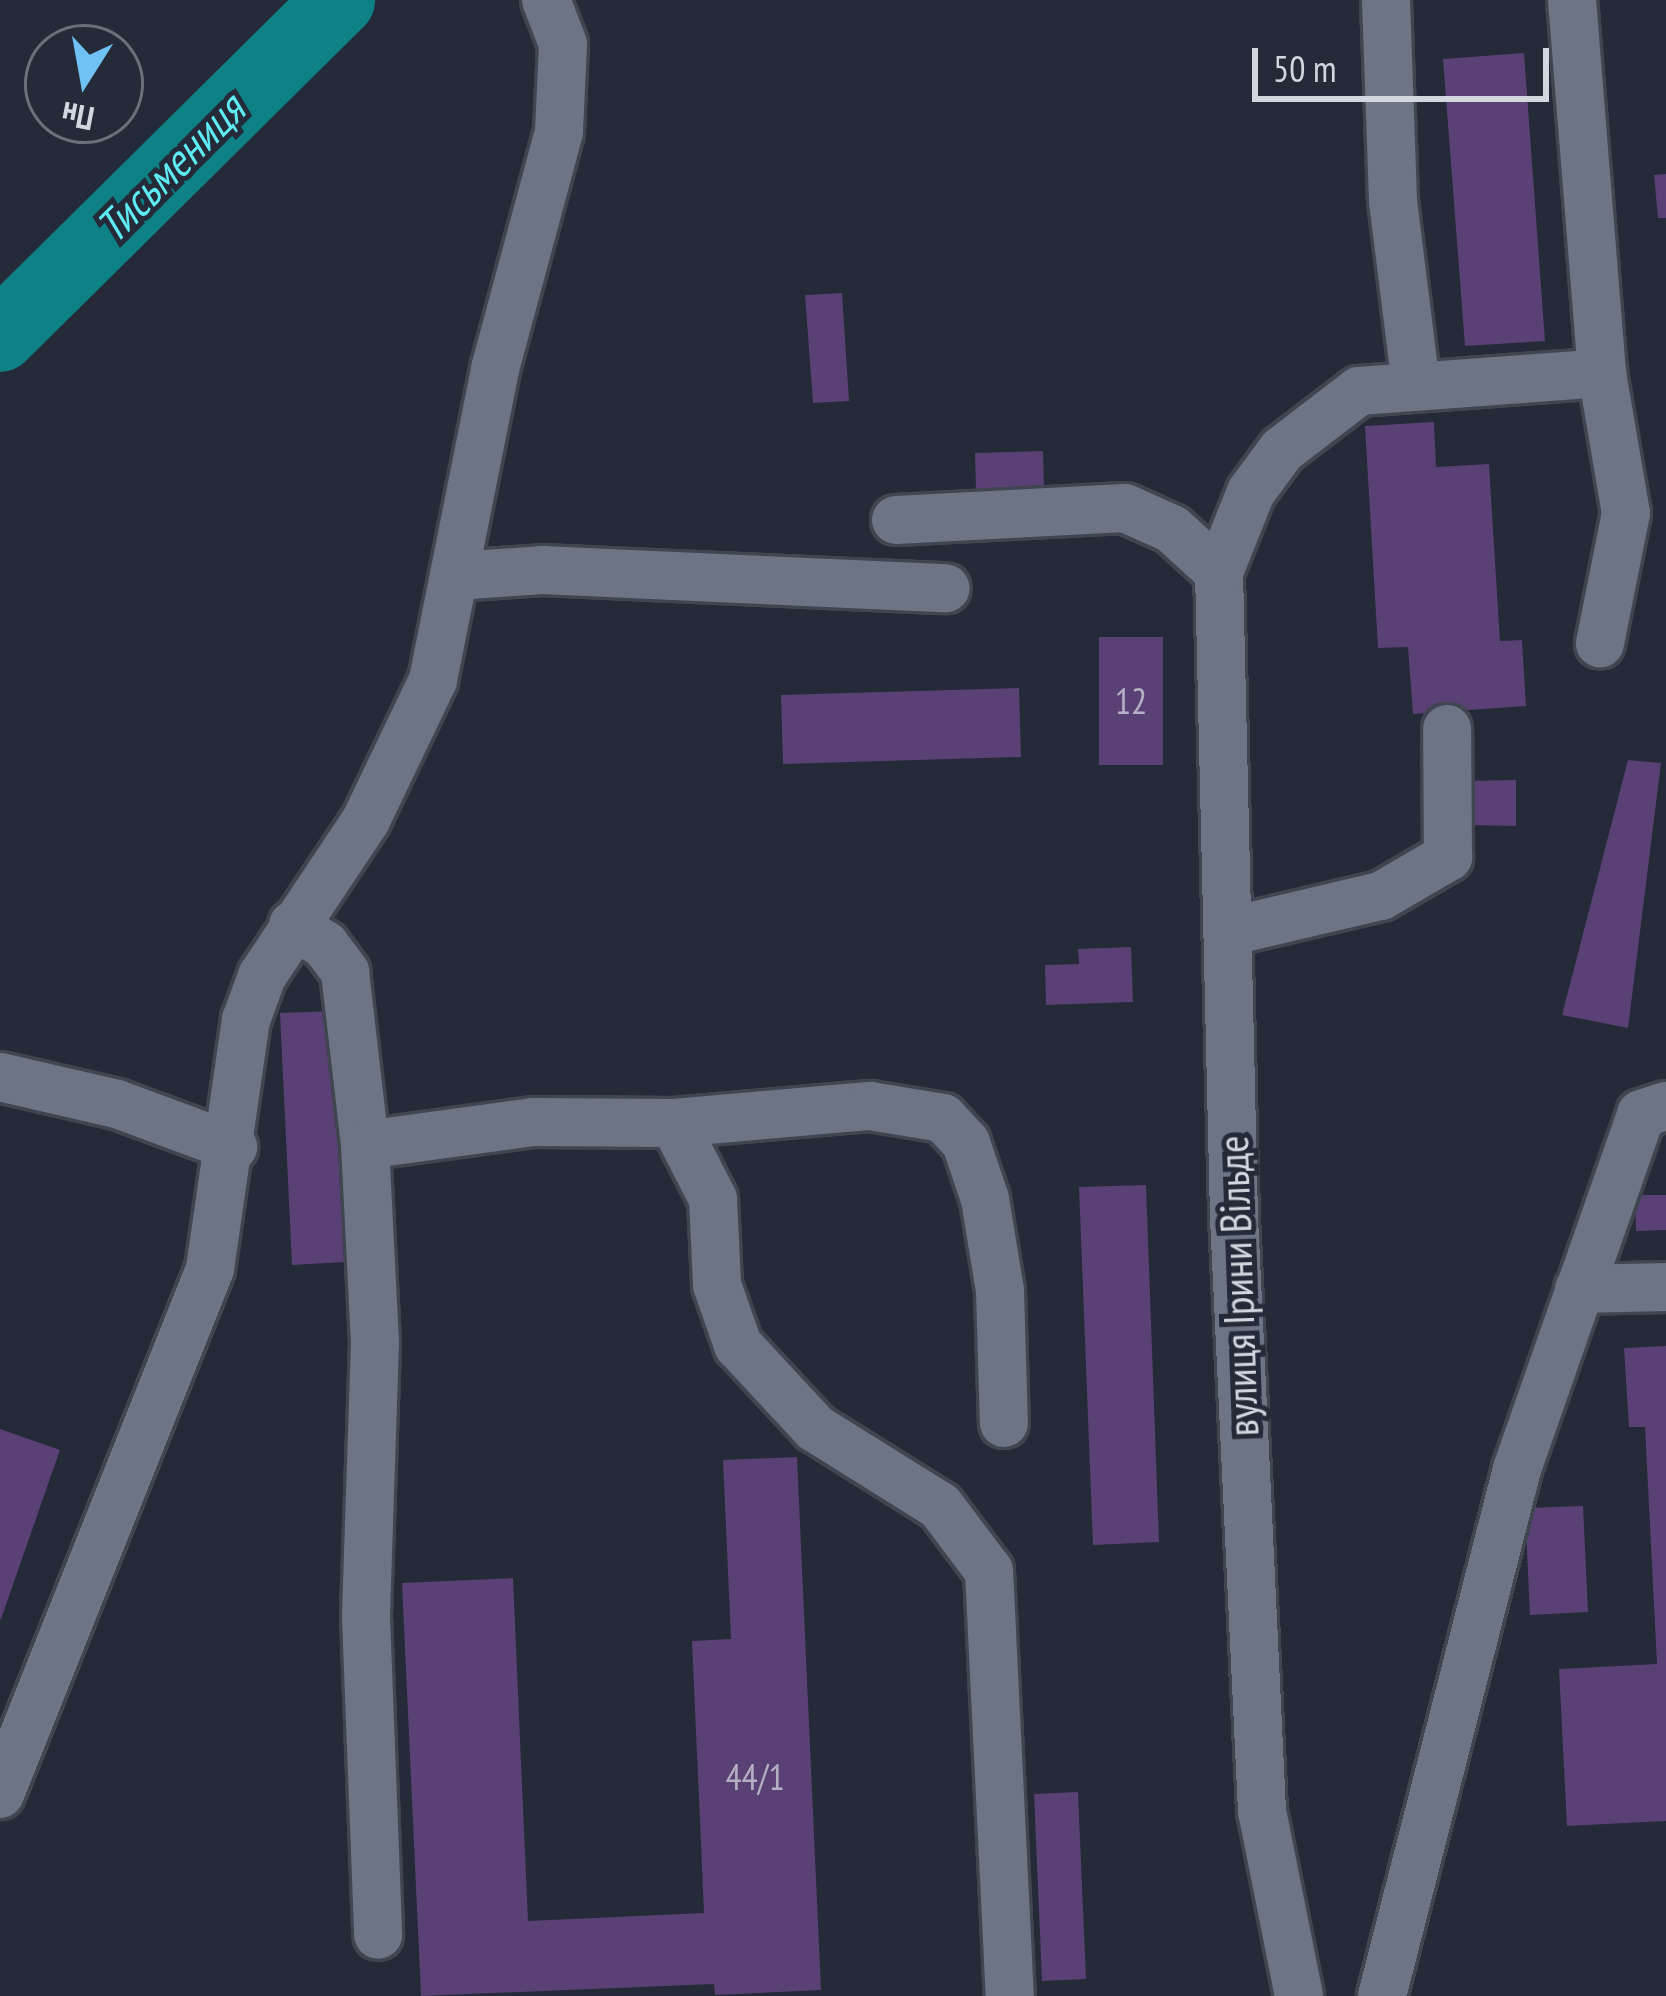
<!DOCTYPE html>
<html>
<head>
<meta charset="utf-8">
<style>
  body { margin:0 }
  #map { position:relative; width:1666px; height:1996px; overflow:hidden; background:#242a37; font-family:"PT Sans Narrow",sans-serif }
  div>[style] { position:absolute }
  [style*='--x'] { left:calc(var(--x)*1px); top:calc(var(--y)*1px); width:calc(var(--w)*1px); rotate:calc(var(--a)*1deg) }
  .river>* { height:72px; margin:-36px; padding:0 36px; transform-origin:36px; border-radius:36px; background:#0e8187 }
  .building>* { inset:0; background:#594075 }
  .roads { filter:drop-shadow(3px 0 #404550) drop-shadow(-3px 0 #404550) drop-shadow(0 3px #404550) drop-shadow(0 -3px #404550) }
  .minor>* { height:48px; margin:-24px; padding:0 24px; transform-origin:24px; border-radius:24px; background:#6d7484 }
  span { translate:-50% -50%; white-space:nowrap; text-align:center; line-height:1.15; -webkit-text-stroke:10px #242a37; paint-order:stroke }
  .number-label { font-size:36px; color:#b4b0c4 }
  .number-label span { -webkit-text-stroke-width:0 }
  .street-label { font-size:42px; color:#d2d6df }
  .water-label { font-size:45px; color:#5eebf3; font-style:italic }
  .north { position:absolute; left:24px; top:24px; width:120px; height:120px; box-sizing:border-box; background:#242a37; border:3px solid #6a6f7a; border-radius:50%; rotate:191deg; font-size:33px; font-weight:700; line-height:48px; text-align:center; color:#d2d6df }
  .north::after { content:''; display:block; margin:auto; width:42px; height:54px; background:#70c2f4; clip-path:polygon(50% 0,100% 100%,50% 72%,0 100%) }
  .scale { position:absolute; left:1252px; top:48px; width:297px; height:54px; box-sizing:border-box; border:6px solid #d2d6df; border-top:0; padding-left:15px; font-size:36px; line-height:42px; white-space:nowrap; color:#d2d6df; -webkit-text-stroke:9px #242a37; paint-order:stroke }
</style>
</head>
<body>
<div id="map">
  <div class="river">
    <div style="--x:0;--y:336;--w:477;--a:-44.7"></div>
  </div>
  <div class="building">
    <div style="clip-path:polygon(1524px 53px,1545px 341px,1465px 346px,1443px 59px)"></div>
    <div style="clip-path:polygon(1666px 174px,1666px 218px,1658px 218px,1654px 175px)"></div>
    <div style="clip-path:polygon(842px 293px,849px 401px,813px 403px,805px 295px)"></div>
    <div style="clip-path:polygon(1434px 422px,1436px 467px,1489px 464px,1500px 641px,1522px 640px,1526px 706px,1413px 714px,1408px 647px,1378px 648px,1365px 426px)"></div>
    <div style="clip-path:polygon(1043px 451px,1044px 488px,976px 490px,975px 453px)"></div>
    <div style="clip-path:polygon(1099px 637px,1163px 637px,1163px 765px,1099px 765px)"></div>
    <div style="clip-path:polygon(1019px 688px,1021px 757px,783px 764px,781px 695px)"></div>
    <div style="clip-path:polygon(1628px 760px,1661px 763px,1628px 1028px,1562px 1015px)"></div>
    <div style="clip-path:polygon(1516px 780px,1516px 826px,1467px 825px,1467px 781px)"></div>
    <div style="clip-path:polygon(1131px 947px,1133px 1002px,1046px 1005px,1045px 965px,1079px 964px,1078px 949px)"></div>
    <div style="clip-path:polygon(333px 1011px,345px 1262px,292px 1265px,280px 1013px)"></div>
    <div style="clip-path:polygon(1146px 1185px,1159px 1542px,1093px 1545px,1079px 1187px)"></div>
    <div style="clip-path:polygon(1635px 1195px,1666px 1195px,1666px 1230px,1636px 1231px)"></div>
    <div style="clip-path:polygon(1666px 1346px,1666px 1821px,1567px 1826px,1559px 1669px,1657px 1664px,1645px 1427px,1629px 1427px,1624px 1348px)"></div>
    <div style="clip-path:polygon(0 1429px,60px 1450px,1px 1619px,0 1619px)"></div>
    <div style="clip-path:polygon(797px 1457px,821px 1990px,715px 1995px,714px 1984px,421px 1996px,402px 1583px,513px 1578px,528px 1921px,704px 1913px,692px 1641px,731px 1639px,723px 1460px)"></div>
    <div style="clip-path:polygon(1583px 1506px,1588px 1612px,1530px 1615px,1525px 1508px)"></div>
    <div style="clip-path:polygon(1078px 1792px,1086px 1979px,1042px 1981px,1034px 1794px)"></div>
  </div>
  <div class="roads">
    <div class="minor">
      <div style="--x:1386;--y:0;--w:201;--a:88"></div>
      <div style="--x:1393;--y:201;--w:186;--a:82.9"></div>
      <div style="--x:1572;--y:0;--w:374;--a:85.4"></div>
      <div style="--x:1602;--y:373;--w:142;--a:80.3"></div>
      <div style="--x:1626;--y:513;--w:133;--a:101.3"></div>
      <div style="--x:896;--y:520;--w:229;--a:-3"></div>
      <div style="--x:1125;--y:508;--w:51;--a:24.1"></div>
      <div style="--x:1172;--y:529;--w:64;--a:42.5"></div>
      <div style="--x:455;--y:576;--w:87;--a:-3.9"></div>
      <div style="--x:542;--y:570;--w:404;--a:2.6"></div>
      <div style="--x:293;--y:925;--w:38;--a:32"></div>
      <div style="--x:325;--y:945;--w:34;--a:53"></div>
      <div style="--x:345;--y:972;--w:174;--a:83.4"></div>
      <div style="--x:365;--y:1145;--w:198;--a:87.1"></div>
      <div style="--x:375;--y:1343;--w:274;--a:91.9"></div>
      <div style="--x:366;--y:1617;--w:318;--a:87.8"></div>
      <div style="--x:1227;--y:932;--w:158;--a:-13.2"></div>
      <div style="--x:1381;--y:896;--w:78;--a:-30.2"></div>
      <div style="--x:1448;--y:857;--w:128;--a:-90.4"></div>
      <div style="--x:0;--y:1077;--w:120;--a:13"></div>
      <div style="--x:117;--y:1104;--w:124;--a:20.3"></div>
      <div style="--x:674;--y:1123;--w:85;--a:62.8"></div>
      <div style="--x:713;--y:1199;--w:86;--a:87.3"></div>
      <div style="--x:717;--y:1285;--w:64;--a:70.7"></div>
      <div style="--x:738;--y:1345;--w:113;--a:47.1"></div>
      <div style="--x:815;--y:1428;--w:147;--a:32"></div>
      <div style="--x:940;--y:1506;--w:81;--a:53"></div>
      <div style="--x:989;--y:1571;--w:426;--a:87.2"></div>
      <div style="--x:365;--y:1145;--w:170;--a:-7.8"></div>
      <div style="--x:533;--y:1122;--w:141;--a:0.4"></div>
      <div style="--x:674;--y:1123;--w:197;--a:-5"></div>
      <div style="--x:870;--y:1106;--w:74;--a:9.3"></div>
      <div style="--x:943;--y:1118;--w:34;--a:47"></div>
      <div style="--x:966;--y:1143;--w:59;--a:71.3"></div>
      <div style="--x:985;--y:1199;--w:93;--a:80.7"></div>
      <div style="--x:1000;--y:1291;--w:132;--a:88.3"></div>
      <div style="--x:1579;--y:1289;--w:87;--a:-1.3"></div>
      <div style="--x:0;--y:1794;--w:565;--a:-68.2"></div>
      <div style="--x:210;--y:1269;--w:252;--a:-81.8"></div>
      <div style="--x:246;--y:1020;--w:47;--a:-70"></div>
      <div style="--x:262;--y:976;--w:187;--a:-56.3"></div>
      <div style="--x:366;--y:820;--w:155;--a:-64.4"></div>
      <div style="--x:433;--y:680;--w:317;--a:-78.7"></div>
      <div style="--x:495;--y:369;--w:245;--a:-74.9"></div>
      <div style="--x:559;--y:132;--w:88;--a:-87.4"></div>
      <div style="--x:563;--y:44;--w:47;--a:-111.1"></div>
      <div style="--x:1299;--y:1996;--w:189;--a:-101.3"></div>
      <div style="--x:1262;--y:1811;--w:595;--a:-92.7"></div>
      <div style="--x:1234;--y:1217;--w:645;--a:-91.33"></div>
      <div style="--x:1219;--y:572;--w:86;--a:-68.2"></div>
      <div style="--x:1251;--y:492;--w:52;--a:-53.6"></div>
      <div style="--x:1282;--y:450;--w:97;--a:-37.5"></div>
      <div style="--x:1359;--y:391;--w:244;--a:-4.2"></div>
      <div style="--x:1382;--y:1996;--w:544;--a:-75.63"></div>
      <div style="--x:1517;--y:1469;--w:376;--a:-70.7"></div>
      <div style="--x:1641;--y:1114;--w:26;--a:-18"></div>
    </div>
  </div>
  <div class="number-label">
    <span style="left:1131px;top:701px">12</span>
    <span style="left:755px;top:1777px">44/1</span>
  </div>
  <div class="street-label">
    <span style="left:1238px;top:1286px;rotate:-92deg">вулиця Ірини Вільде</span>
  </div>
  <div class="water-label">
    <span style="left:170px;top:168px;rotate:-45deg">Тисьмениця</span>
  </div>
  <div class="north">Пн</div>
  <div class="scale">50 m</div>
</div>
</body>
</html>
